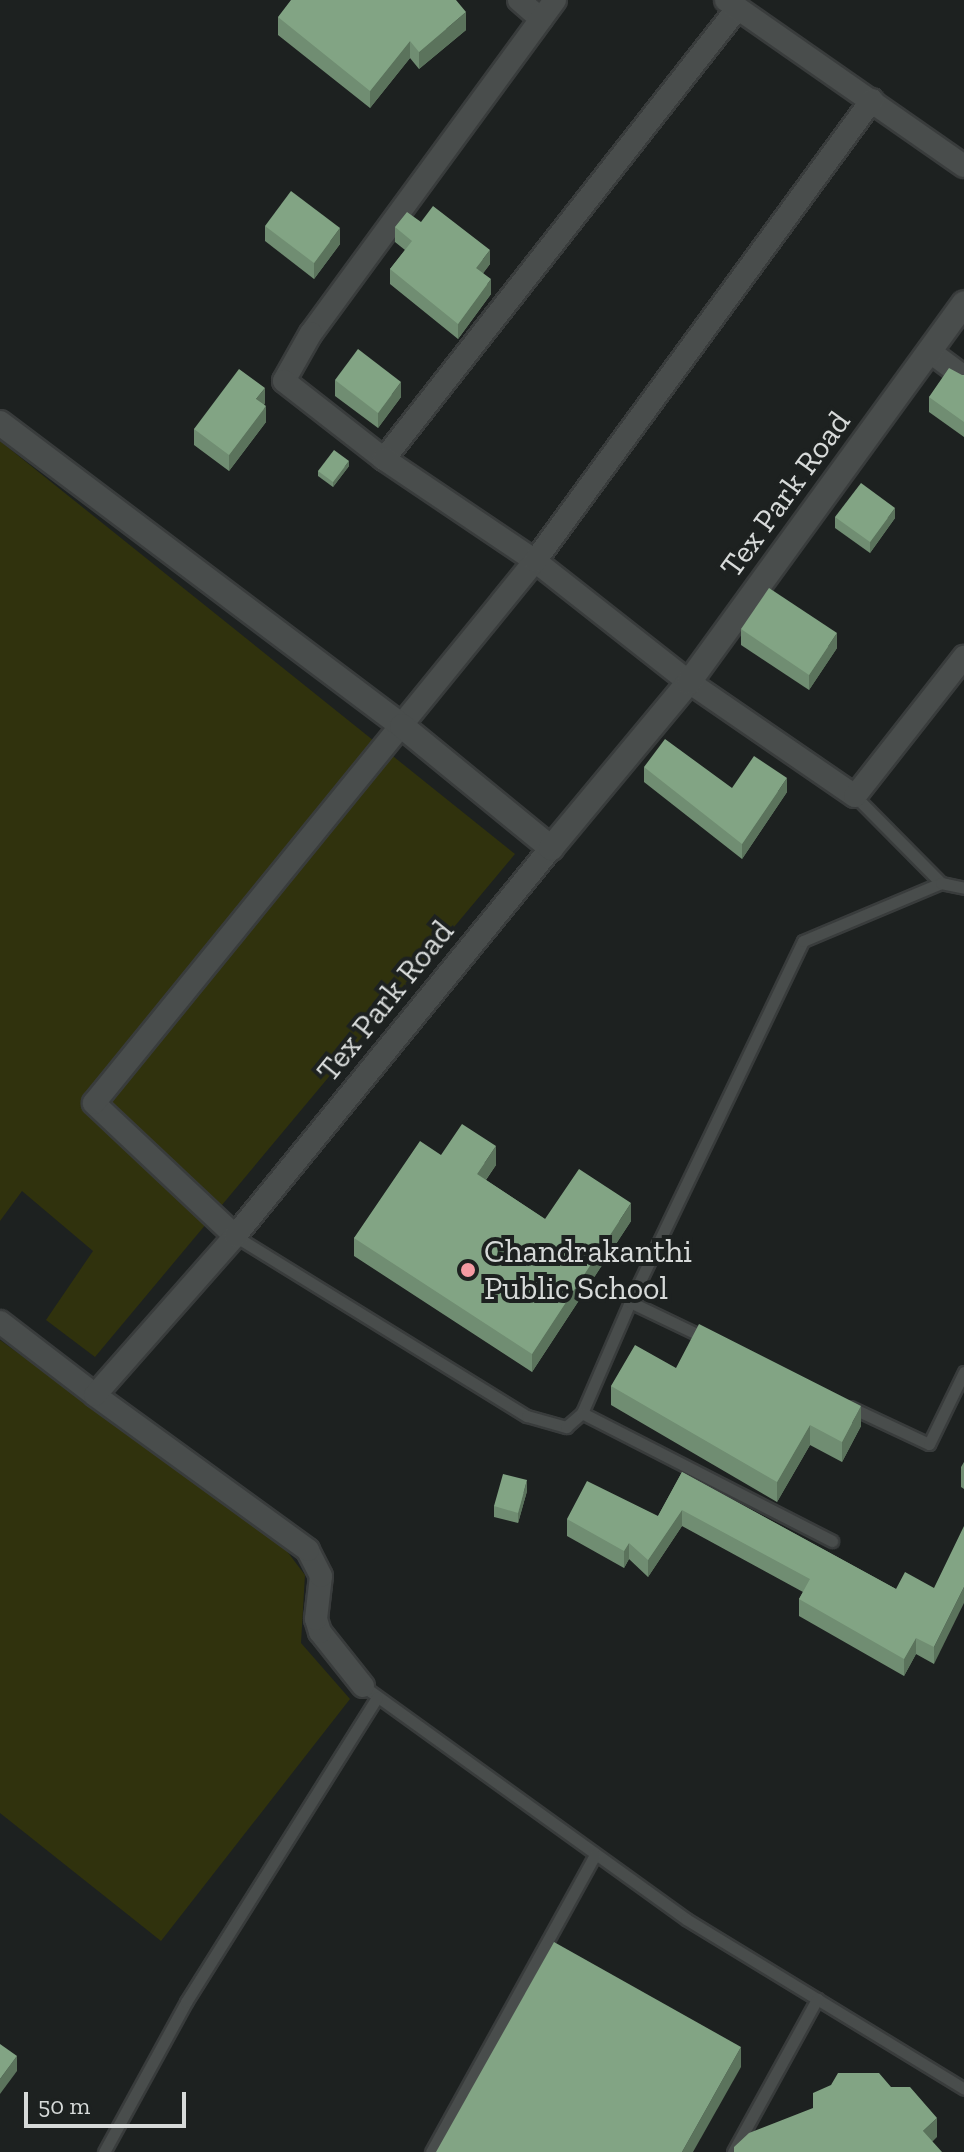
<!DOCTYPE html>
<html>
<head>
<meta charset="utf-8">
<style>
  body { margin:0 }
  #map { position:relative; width:964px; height:2152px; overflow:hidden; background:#1d2120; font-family:"Zilla Slab",serif }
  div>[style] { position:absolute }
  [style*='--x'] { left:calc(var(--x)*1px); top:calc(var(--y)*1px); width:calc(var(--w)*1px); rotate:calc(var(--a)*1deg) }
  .green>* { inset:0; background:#30320d }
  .roads { filter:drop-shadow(2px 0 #393c3c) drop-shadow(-2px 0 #393c3c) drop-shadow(0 2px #393c3c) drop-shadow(0 -2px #393c3c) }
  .lane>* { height:11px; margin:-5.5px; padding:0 5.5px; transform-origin:5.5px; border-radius:5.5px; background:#494d4c }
  .street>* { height:22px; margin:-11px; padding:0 11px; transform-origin:11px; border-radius:11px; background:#494d4c }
  .secondary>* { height:24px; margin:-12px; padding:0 12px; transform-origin:12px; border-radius:12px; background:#494d4c }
  .wall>* { inset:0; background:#708d72 }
  .shaded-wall>* { inset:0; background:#5b735c }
  .building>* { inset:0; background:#82a484 }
  .dots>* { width:22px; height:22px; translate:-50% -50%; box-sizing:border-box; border:4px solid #1d2120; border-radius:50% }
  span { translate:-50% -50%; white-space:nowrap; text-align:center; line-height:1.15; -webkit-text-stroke:8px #1d2120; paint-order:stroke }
  .street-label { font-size:32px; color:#d7dad9 }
  .poi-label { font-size:32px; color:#d7dad9 }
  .left { translate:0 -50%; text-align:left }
  .scale { position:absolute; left:24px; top:2092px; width:162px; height:36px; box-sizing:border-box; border:4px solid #d7dad9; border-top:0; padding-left:10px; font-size:24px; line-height:28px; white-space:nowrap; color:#d7dad9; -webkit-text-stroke:6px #1d2120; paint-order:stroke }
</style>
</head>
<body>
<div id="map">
  <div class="green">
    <div style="clip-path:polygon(0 441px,515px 854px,95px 1357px,46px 1320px,93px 1251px,22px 1191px,0 1221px)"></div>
    <div style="clip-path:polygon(0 1340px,280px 1542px,305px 1575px,301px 1643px,350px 1699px,161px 1941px,0 1813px)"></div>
  </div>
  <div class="roads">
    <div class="lane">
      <div style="--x:855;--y:796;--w:122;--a:45.3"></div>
      <div style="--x:235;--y:1236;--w:343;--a:31.7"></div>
      <div style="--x:527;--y:1416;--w:41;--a:15.8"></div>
      <div style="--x:566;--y:1427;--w:21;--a:-41"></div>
      <div style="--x:582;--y:1413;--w:121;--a:-66.6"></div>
      <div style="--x:630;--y:1302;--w:400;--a:-64.4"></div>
      <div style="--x:803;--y:941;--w:150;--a:-22.8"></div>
      <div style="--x:941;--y:883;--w:24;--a:12"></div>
      <div style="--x:630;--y:1302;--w:83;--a:25.6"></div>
      <div style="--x:850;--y:1407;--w:87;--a:25.1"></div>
      <div style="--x:929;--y:1444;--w:80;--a:-64.1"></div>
      <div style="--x:582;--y:1413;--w:281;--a:27.1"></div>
      <div style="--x:363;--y:1686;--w:398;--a:35.8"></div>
      <div style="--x:686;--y:1919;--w:326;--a:31.4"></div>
      <div style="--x:104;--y:2152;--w:171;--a:-61.3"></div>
      <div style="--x:186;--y:2002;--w:359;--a:-57.9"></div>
      <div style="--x:431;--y:2152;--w:339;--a:-61.1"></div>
      <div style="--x:733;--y:2152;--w:175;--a:-61.2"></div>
    </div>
    <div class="street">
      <div style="--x:519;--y:0;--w:29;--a:41"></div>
      <div style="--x:555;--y:0;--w:413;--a:126.2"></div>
      <div style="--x:311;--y:333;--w:55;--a:119.4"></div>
      <div style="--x:284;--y:381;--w:127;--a:38"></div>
      <div style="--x:384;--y:459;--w:572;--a:-51.89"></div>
      <div style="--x:726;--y:0;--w:290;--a:34.9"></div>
      <div style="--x:929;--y:351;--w:44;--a:36.6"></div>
      <div style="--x:384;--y:459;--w:182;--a:34"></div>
      <div style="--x:535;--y:561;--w:196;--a:38.2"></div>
      <div style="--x:689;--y:682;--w:201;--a:34.5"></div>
      <div style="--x:855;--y:796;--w:177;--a:-51.9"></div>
      <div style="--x:235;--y:1236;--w:194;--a:-136.7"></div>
      <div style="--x:94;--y:1103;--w:699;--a:-50.87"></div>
      <div style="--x:535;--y:561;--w:571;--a:-53.83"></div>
      <div style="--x:0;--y:1322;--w:120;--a:37.5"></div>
      <div style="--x:363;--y:1686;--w:69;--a:-128.5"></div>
      <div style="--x:320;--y:1632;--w:14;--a:-107"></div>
      <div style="--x:316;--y:1619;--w:43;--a:-83.4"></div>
      <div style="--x:321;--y:1576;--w:29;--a:-117"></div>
      <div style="--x:308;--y:1550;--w:263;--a:-144"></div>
      <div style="--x:95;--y:1395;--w:212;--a:-48.6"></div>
      <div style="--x:235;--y:1236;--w:500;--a:-50.84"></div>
    </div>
    <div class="secondary">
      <div style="--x:0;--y:423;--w:503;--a:37.01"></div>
      <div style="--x:402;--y:726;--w:193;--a:39.3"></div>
      <div style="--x:551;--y:848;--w:216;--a:-50.3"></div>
      <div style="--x:689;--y:682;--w:468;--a:-54"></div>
    </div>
  </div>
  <div class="wall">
    <div style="clip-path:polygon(278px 17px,466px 30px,419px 69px,410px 58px,370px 108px,278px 35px)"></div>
    <div style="clip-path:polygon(421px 222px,490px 264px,483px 273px,491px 294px,458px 339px,390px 284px,390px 269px,405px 250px,395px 242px,395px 227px)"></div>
    <div style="clip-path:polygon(265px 226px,340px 244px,314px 279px,265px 241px)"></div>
    <div style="clip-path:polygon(962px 375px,964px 375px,964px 437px,929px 412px,929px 397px)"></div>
    <div style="clip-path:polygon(335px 380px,401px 397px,378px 428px,335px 396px)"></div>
    <div style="clip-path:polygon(265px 403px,264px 405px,266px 422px,229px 471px,194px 445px,194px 429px)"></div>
    <div style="clip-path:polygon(349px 466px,333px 487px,318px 476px,318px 471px)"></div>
    <div style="clip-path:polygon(835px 517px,895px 518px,870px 553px,835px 528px)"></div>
    <div style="clip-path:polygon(741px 629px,837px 648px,809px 690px,741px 645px)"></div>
    <div style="clip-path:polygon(644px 767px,732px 788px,787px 792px,742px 859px,644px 782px)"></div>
    <div style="clip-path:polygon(441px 1155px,496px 1165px,486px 1180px,545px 1219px,631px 1221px,532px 1372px,354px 1256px,354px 1238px)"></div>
    <div style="clip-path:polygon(676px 1368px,861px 1426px,842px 1462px,810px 1445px,777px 1502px,611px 1405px,611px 1386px)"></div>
    <div style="clip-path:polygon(964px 1462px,964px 1489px,961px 1487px,961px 1467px)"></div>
    <div style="clip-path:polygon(682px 1472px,896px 1589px,934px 1588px,934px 1664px,916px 1654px,904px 1676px,799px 1616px,799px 1599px,803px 1592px,682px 1526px,648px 1577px,629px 1559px,624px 1568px,567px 1536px,567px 1519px,658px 1516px)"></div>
    <div style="clip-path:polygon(527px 1491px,518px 1523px,494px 1517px,494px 1506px)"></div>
  </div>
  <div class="shaded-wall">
    <div style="clip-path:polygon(466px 12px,466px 30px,419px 69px,419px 52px)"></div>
    <div style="clip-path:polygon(410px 41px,410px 58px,370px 108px,370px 91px)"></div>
    <div style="clip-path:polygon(340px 228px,340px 244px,314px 279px,314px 263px)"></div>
    <div style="clip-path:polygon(490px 250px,490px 264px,476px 283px,476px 268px)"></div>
    <div style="clip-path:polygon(491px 279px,491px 294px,458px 339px,458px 324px)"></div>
    <div style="clip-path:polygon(401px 382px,401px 397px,378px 428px,378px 413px)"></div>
    <div style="clip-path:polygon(265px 388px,265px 403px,256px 415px,256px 399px)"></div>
    <div style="clip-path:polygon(266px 406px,266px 422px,229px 471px,229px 455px)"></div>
    <div style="clip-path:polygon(349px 461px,349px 466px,333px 487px,333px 482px)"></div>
    <div style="clip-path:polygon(895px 508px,895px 518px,870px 553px,870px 542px)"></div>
    <div style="clip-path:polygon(837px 633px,837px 648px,809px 690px,809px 675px)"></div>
    <div style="clip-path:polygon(787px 778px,787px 792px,742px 859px,742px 844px)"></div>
    <div style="clip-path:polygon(496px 1146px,496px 1165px,477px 1192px,477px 1174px)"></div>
    <div style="clip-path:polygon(631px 1203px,631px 1221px,532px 1372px,532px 1354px)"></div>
    <div style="clip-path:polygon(861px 1406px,861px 1426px,842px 1462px,842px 1442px)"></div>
    <div style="clip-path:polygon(810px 1425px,810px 1445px,777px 1502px,777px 1482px)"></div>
    <div style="clip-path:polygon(527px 1480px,527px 1491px,518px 1523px,518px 1513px)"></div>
    <div style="clip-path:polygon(682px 1510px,682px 1526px,648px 1577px,648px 1560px)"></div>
    <div style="clip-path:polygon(629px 1543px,629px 1559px,624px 1568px,624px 1551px)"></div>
    <div style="clip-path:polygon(964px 1587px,964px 1603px,934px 1664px,934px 1647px)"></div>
    <div style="clip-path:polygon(916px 1638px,916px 1654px,904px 1676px,904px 1659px)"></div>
    <div style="clip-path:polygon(741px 2047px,741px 2067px,693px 2152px,682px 2152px)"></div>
    <div style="clip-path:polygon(17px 2056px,17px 2071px,0 2094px,0 2079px)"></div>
    <div style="clip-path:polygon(937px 2118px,937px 2137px,923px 2151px,923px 2131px)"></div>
  </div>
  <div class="building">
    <div style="clip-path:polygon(291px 0,456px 0,466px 12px,419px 52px,410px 41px,370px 91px,278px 17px)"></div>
    <div style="clip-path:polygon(291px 191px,340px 228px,314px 263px,265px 226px)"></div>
    <div style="clip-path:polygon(433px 206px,490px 250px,476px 268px,491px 279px,458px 324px,390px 269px,412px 241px,395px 227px,407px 212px,421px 222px)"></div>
    <div style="clip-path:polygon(358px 349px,401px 382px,378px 413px,335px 380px)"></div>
    <div style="clip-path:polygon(949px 368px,962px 375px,964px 375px,964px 422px,929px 397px)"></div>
    <div style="clip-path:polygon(239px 369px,265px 388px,256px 399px,266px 406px,229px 455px,194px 429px)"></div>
    <div style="clip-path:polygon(334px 450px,349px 461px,333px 482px,318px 471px)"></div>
    <div style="clip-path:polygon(861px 483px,895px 508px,870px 542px,835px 517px)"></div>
    <div style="clip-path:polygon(769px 588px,837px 633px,809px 675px,741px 629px)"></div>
    <div style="clip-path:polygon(665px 739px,732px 788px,754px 756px,787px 778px,742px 844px,644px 767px)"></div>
    <div style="clip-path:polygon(462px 1124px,496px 1146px,477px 1174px,545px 1219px,579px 1169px,631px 1203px,532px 1354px,354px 1238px,420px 1141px,441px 1155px)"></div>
    <div style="clip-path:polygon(699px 1324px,861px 1406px,842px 1442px,810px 1425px,777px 1482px,611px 1386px,635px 1345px,676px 1368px)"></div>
    <div style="clip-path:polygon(682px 1472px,896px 1589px,905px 1572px,934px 1588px,964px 1526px,964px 1587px,934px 1647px,916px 1638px,904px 1659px,799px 1599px,810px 1579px,682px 1510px,648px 1560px,629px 1543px,624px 1551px,567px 1519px,587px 1481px,658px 1516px)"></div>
    <div style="clip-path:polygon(503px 1474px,527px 1480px,518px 1513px,494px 1506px)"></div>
    <div style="clip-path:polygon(554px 1942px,741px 2047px,682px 2152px,436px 2152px)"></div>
    <div style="clip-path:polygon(0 2044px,17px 2056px,0 2079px)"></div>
    <div style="clip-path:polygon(838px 2073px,879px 2073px,891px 2087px,910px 2087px,937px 2118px,923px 2131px,942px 2152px,734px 2152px,734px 2147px,749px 2133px,813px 2108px,813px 2093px,831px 2085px)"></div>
  </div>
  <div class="dots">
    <div style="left:468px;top:1270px;background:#f49aa2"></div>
  </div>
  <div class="street-label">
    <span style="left:785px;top:494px;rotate:-54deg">Tex Park Road</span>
    <span style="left:385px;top:1001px;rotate:-51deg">Tex Park Road</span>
  </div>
  <div class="poi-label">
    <span class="left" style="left:484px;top:1270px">Chandrakanthi<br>Public School</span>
  </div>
  <div class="scale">50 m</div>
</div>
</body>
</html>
